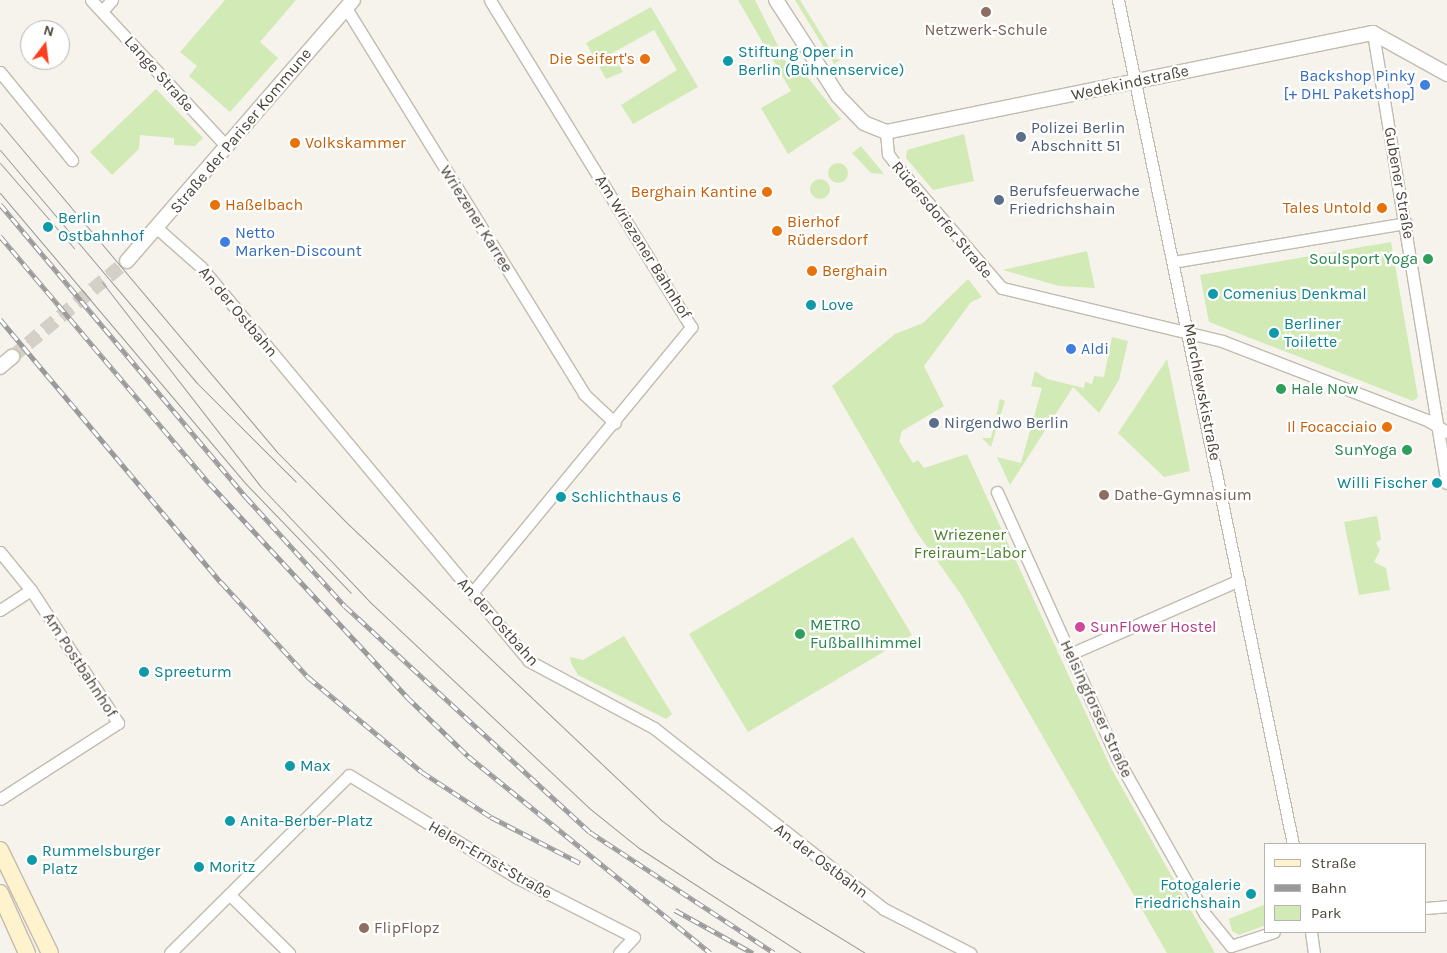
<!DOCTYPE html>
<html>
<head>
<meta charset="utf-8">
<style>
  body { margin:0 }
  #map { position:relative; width:1447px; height:953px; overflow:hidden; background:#f6f3ec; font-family:Karla,sans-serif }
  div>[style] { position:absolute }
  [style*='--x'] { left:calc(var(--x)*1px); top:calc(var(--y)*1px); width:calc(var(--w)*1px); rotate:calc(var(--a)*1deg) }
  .green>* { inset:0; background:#d2eab5 }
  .round { border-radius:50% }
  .tertiary-tunnel>* { height:14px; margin-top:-7px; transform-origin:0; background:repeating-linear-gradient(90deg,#d4d0c8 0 14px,transparent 0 21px) }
  .roads { filter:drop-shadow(1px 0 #c2bbae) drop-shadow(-1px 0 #c2bbae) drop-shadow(0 1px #c2bbae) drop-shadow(0 -1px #c2bbae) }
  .minor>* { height:11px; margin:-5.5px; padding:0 5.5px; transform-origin:5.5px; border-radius:5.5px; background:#fff }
  .tertiary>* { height:14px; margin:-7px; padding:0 7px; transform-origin:7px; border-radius:7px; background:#fff }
  .secondary>* { height:16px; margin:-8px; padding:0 8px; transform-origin:8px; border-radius:8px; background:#fff3cd }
  .tram>* { height:1px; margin:-0.5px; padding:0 0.5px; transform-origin:0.5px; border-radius:0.5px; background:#9a9a9a }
  .rail>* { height:5px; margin-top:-2.5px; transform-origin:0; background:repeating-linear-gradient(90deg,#fff 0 9px,#9a9a9a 0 18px); box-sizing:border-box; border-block:1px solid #9a9a9a }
  .dots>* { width:14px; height:14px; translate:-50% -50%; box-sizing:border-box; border:2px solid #fff; border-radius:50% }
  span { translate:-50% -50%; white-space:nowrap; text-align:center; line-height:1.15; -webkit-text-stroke:4.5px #fff; paint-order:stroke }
  .education-label { font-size:16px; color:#785e54 }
  .left { translate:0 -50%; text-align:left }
  .culture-label { font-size:16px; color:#0d838f }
  .right { translate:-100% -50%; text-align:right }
  .food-label { font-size:16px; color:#c56008 }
  .street-label { font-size:16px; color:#4b4439 }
  .shop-label { font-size:16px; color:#366cbe }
  .service-label { font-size:16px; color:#4e5e75 }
  .leisure-label { font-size:16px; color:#27864d }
  .park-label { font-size:16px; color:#4a7f2a }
  .hotel-label { font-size:16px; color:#b23c85 }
  .legend { position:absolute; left:1264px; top:843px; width:162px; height:90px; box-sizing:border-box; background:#fff; border:1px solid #b7b4b0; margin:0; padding:6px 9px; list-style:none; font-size:15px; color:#4b4439 }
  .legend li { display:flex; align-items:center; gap:10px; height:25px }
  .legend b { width:25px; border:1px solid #b7b4b0 }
  .north { position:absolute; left:20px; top:20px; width:50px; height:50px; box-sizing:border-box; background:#fff; border:1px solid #b7b4b0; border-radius:50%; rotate:15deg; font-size:14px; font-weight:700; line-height:20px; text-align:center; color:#4b4439 }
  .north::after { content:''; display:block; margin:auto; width:18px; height:22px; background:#fc3f1d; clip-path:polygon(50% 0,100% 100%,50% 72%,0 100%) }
</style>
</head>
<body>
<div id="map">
  <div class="green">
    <div style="clip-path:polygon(225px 0,296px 0,260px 42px,278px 58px,230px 112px,189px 76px,197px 66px,180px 52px)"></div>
    <div style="clip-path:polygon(738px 0,755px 0,790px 70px,796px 66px,801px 69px,841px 119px,788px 154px,761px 108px,791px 91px)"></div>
    <div style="clip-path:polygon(795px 0,800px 0,837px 60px,858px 49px,834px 64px)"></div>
    <div style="clip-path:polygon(651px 7px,698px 87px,633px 124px,621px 105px,677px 70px,654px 30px,605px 57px,614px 56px,623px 72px,606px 79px,586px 43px)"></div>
    <div style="clip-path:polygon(156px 89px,203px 138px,195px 146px,174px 145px,174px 138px,140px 135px,139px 149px,112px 175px,90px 152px)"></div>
    <div style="clip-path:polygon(964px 134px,974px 181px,933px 190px,906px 158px,907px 150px)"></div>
    <div style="clip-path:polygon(861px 146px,884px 174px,871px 173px,852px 153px)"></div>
    <div class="round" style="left:828px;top:163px;width:20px;height:20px"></div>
    <div class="round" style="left:810px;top:179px;width:20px;height:20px"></div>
    <div style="clip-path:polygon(1391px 242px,1418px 397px,1413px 401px,1209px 322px,1200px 275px)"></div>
    <div style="clip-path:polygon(1087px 251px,1095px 288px,1059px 286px,1003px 270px)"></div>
    <div style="clip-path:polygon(968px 279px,982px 297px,971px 302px,924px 366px,944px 406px,902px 431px,899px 441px,913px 463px,918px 460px,924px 468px,967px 454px,1111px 768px,1215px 953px,1167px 953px,962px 596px,916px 531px,832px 386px,895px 334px,923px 323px)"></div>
    <div style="clip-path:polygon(1112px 337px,1128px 341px,1119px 380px,1099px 413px,1073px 387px,1010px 485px,997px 457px,1021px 463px,1042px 388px,1031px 386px,1035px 371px,1047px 379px,1084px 388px,1085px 382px,1092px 384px,1094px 376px,1104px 377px)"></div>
    <div style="clip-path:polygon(1167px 359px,1190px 471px,1164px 477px,1118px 433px)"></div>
    <div style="clip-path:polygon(1000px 399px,1005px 401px,991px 447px,982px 438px,991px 438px)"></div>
    <div style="clip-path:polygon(1377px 516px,1381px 539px,1376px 543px,1380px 550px,1374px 562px,1386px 568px,1390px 590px,1359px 595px,1344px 522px)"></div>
    <div style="clip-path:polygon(853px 537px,912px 635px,748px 732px,689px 634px)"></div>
    <div style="clip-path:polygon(624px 636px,672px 714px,666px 719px,578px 675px,571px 663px,570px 657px,583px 660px)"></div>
    <div style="clip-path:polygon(1266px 904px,1266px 925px,1239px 935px,1232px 931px,1229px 919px)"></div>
  </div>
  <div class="tertiary-tunnel">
    <div style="--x:12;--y:357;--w:150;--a:-39.9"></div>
  </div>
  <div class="roads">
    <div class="minor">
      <div style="--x:91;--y:0;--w:200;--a:47.2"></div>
      <div style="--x:1118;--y:0;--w:862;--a:78.29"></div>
      <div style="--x:346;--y:8;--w:453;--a:58.3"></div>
      <div style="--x:584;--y:394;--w:42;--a:43.1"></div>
      <div style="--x:102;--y:11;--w:15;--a:-48"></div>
      <div style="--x:1373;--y:33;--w:456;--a:80.7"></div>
      <div style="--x:0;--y:72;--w:114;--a:50.7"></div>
      <div style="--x:886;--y:132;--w:22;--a:85"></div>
      <div style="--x:888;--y:154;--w:20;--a:53"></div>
      <div style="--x:900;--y:170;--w:156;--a:49.2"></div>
      <div style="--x:1002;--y:288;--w:226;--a:13.5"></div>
      <div style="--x:1222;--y:341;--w:220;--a:21.1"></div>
      <div style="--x:1427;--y:420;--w:23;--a:31"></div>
      <div style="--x:158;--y:229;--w:57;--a:41.5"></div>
      <div style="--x:201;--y:267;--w:513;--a:50.22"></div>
      <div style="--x:529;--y:661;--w:142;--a:28.2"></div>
      <div style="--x:654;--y:728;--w:293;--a:38.2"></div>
      <div style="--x:884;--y:909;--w:97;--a:27.1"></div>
      <div style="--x:1173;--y:262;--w:236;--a:-9.5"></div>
      <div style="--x:997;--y:492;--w:292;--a:65.7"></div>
      <div style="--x:1117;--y:758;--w:179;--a:60.6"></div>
      <div style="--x:1205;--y:914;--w:41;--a:50.9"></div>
      <div style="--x:1231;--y:946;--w:45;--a:-18"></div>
      <div style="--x:0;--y:552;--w:49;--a:50.8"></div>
      <div style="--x:472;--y:593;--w:345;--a:-50.5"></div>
      <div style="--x:691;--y:327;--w:384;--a:-121.6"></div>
      <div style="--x:0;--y:610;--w:37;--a:-33"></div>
      <div style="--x:31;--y:590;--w:159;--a:56.8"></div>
      <div style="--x:118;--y:723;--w:140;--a:147.2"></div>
      <div style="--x:1070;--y:654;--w:184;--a:-23.6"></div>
      <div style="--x:230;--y:895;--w:83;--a:44.5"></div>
      <div style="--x:1426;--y:908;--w:21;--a:-5"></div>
      <div style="--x:1311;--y:932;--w:21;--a:82"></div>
      <div style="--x:170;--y:953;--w:252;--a:-44.8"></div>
      <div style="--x:349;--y:775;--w:196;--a:31.4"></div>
      <div style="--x:516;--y:877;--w:132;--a:27"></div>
      <div style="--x:634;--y:937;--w:22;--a:133"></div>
    </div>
    <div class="tertiary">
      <div style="--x:776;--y:0;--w:114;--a:57.1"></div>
      <div style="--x:838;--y:96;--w:37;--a:46"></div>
      <div style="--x:864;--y:123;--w:24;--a:22"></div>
      <div style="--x:886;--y:132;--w:497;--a:-11.5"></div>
      <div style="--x:1373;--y:33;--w:85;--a:29"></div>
      <div style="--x:127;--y:261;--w:345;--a:-49.1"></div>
      <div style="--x:0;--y:367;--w:16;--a:-40"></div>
    </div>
    <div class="secondary">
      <div style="--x:0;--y:850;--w:114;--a:64.1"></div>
      <div style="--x:0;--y:893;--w:66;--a:65.8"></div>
    </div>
  </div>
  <div class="tram">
    <div style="--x:0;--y:123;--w:430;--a:49.9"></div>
    <div style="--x:277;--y:452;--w:101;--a:45.4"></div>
    <div style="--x:348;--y:524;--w:431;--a:43.4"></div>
    <div style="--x:661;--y:820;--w:66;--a:37"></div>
    <div style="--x:714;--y:860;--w:177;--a:31.6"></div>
    <div style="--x:0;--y:150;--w:304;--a:49.8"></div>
    <div style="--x:196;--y:382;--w:141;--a:45"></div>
    <div style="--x:0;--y:163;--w:113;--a:49"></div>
    <div style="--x:0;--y:193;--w:381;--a:49.8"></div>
    <div style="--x:246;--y:484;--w:151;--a:46.1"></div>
    <div style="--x:102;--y:282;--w:259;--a:52.2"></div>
    <div style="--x:261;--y:487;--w:160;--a:46.5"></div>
    <div style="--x:371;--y:603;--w:299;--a:43.2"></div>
    <div style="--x:589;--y:808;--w:64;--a:38.7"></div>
    <div style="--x:639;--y:848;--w:193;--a:32.9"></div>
  </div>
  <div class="rail">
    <div style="--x:0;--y:204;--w:383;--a:50"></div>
    <div style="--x:246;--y:497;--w:147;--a:47.8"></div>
    <div style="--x:345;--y:606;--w:333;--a:42.7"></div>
    <div style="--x:590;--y:832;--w:220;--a:33.3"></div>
    <div style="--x:0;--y:236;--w:324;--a:49.8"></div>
    <div style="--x:209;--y:483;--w:292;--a:47.2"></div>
    <div style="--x:407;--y:697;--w:85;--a:44"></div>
    <div style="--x:468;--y:756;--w:312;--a:39.1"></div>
    <div style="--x:0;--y:319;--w:344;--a:50"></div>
    <div style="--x:221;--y:582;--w:129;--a:47.5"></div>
    <div style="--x:308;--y:677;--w:148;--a:39.8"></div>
    <div style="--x:422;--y:772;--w:82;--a:33.1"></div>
    <div style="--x:491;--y:817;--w:100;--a:27.3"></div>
    <div style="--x:675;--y:910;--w:89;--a:28.9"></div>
  </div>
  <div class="dots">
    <div style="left:986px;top:12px;background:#8d6e63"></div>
    <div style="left:645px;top:59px;background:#e8710a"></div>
    <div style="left:728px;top:61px;background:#0f9aa8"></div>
    <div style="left:1425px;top:85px;background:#3f7fe0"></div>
    <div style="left:1021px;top:137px;background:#5c6f8a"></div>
    <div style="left:295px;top:143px;background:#e8710a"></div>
    <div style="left:767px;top:192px;background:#e8710a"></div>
    <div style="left:999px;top:200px;background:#5c6f8a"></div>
    <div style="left:215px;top:205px;background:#e8710a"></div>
    <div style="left:1382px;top:208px;background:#e8710a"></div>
    <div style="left:48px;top:227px;background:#0f9aa8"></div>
    <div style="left:777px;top:231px;background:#e8710a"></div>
    <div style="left:225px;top:242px;background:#3f7fe0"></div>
    <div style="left:1428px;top:259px;background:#2e9e5b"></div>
    <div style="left:812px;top:271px;background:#e8710a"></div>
    <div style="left:1213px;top:294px;background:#0f9aa8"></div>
    <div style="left:811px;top:305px;background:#0f9aa8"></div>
    <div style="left:1274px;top:333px;background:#0f9aa8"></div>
    <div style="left:1071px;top:349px;background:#3f7fe0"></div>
    <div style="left:1281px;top:389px;background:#2e9e5b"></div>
    <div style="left:934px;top:423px;background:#5c6f8a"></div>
    <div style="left:1387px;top:427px;background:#e8710a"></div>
    <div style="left:1407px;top:450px;background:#2e9e5b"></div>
    <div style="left:1437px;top:483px;background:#0f9aa8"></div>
    <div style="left:1104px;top:495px;background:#8d6e63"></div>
    <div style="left:561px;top:497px;background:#0f9aa8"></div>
    <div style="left:1080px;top:627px;background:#d1479c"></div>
    <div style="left:800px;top:634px;background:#2e9e5b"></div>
    <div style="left:144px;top:672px;background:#0f9aa8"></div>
    <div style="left:290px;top:766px;background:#0f9aa8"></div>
    <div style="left:230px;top:821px;background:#0f9aa8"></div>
    <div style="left:32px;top:860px;background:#0f9aa8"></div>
    <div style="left:199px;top:867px;background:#0f9aa8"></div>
    <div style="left:1251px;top:894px;background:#0f9aa8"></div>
    <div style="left:364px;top:928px;background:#8d6e63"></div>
  </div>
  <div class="education-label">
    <span style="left:986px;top:30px">Netzwerk-Schule</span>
    <span class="left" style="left:1114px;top:495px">Dathe-Gymnasium</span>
    <span class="left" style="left:374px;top:928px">FlipFlopz</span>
  </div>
  <div class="culture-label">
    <span class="left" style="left:738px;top:61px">Stiftung Oper in<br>Berlin (Bühnenservice)</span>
    <span class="left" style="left:58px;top:227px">Berlin<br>Ostbahnhof</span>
    <span class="left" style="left:1223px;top:294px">Comenius Denkmal</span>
    <span class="left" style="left:821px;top:305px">Love</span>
    <span class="left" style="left:1284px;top:333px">Berliner<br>Toilette</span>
    <span class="right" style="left:1427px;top:483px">Willi Fischer</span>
    <span class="left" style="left:571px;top:497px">Schlichthaus 6</span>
    <span class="left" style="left:154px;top:672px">Spreeturm</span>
    <span class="left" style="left:300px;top:766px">Max</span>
    <span class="left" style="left:240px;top:821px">Anita-Berber-Platz</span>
    <span class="left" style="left:42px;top:860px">Rummelsburger<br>Platz</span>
    <span class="left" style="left:209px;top:867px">Moritz</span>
    <span class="right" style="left:1241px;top:894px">Fotogalerie<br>Friedrichshain</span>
  </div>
  <div class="food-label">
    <span class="right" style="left:635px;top:59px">Die Seifert's</span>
    <span class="left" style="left:305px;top:143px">Volkskammer</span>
    <span class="right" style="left:757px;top:192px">Berghain Kantine</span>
    <span class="left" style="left:225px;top:205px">Haßelbach</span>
    <span class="right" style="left:1372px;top:208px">Tales Untold</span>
    <span class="left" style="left:787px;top:231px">Bierhof<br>Rüdersdorf</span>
    <span class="left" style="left:822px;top:271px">Berghain</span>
    <span class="right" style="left:1377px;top:427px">Il Focacciaio</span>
  </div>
  <div class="street-label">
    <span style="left:159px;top:74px;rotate:48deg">Lange Straße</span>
    <span style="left:1130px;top:83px;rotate:-12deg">Wedekindstraße</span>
    <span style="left:241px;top:131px;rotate:-50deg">Straße der Pariser Kommune</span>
    <span style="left:1399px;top:183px;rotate:80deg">Gubener Straße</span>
    <span style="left:476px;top:219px;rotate:58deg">Wriezener Karree</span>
    <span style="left:942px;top:220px;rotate:50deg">Rüdersdorfer Straße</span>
    <span style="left:643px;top:247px;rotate:58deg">Am Wriezener Bahnhof</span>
    <span style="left:238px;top:312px;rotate:50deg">An der Ostbahn</span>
    <span style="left:1202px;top:392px;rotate:79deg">Marchlewskistraße</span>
    <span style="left:498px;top:622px;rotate:48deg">An der Ostbahn</span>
    <span style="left:80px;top:665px;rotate:57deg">Am Postbahnhof</span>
    <span style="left:1096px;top:709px;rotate:65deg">Helsingforser Straße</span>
    <span style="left:490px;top:860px;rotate:30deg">Helen-Ernst-Straße</span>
    <span style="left:821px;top:861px;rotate:37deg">An der Ostbahn</span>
  </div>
  <div class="shop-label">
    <span class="right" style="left:1415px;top:85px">Backshop Pinky<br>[+ DHL Paketshop]</span>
    <span class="left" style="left:235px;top:242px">Netto<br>Marken-Discount</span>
    <span class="left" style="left:1081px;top:349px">Aldi</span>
  </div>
  <div class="service-label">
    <span class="left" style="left:1031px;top:137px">Polizei Berlin<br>Abschnitt 51</span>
    <span class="left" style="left:1009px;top:200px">Berufsfeuerwache<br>Friedrichshain</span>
    <span class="left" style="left:944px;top:423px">Nirgendwo Berlin</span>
  </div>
  <div class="leisure-label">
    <span class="right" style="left:1418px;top:259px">Soulsport Yoga</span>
    <span class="left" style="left:1291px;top:389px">Hale Now</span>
    <span class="right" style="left:1397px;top:450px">SunYoga</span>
    <span class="left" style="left:810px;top:634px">METRO<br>Fußballhimmel</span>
  </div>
  <div class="park-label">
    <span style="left:970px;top:544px">Wriezener<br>Freiraum-Labor</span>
  </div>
  <div class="hotel-label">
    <span class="left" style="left:1090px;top:627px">SunFlower Hostel</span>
  </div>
  <ul class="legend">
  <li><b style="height:6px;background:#fff3cd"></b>Straße</li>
  <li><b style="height:6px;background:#9a9a9a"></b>Bahn</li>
  <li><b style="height:14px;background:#d2eab5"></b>Park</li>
  </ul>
  <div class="north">N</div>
</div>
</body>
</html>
